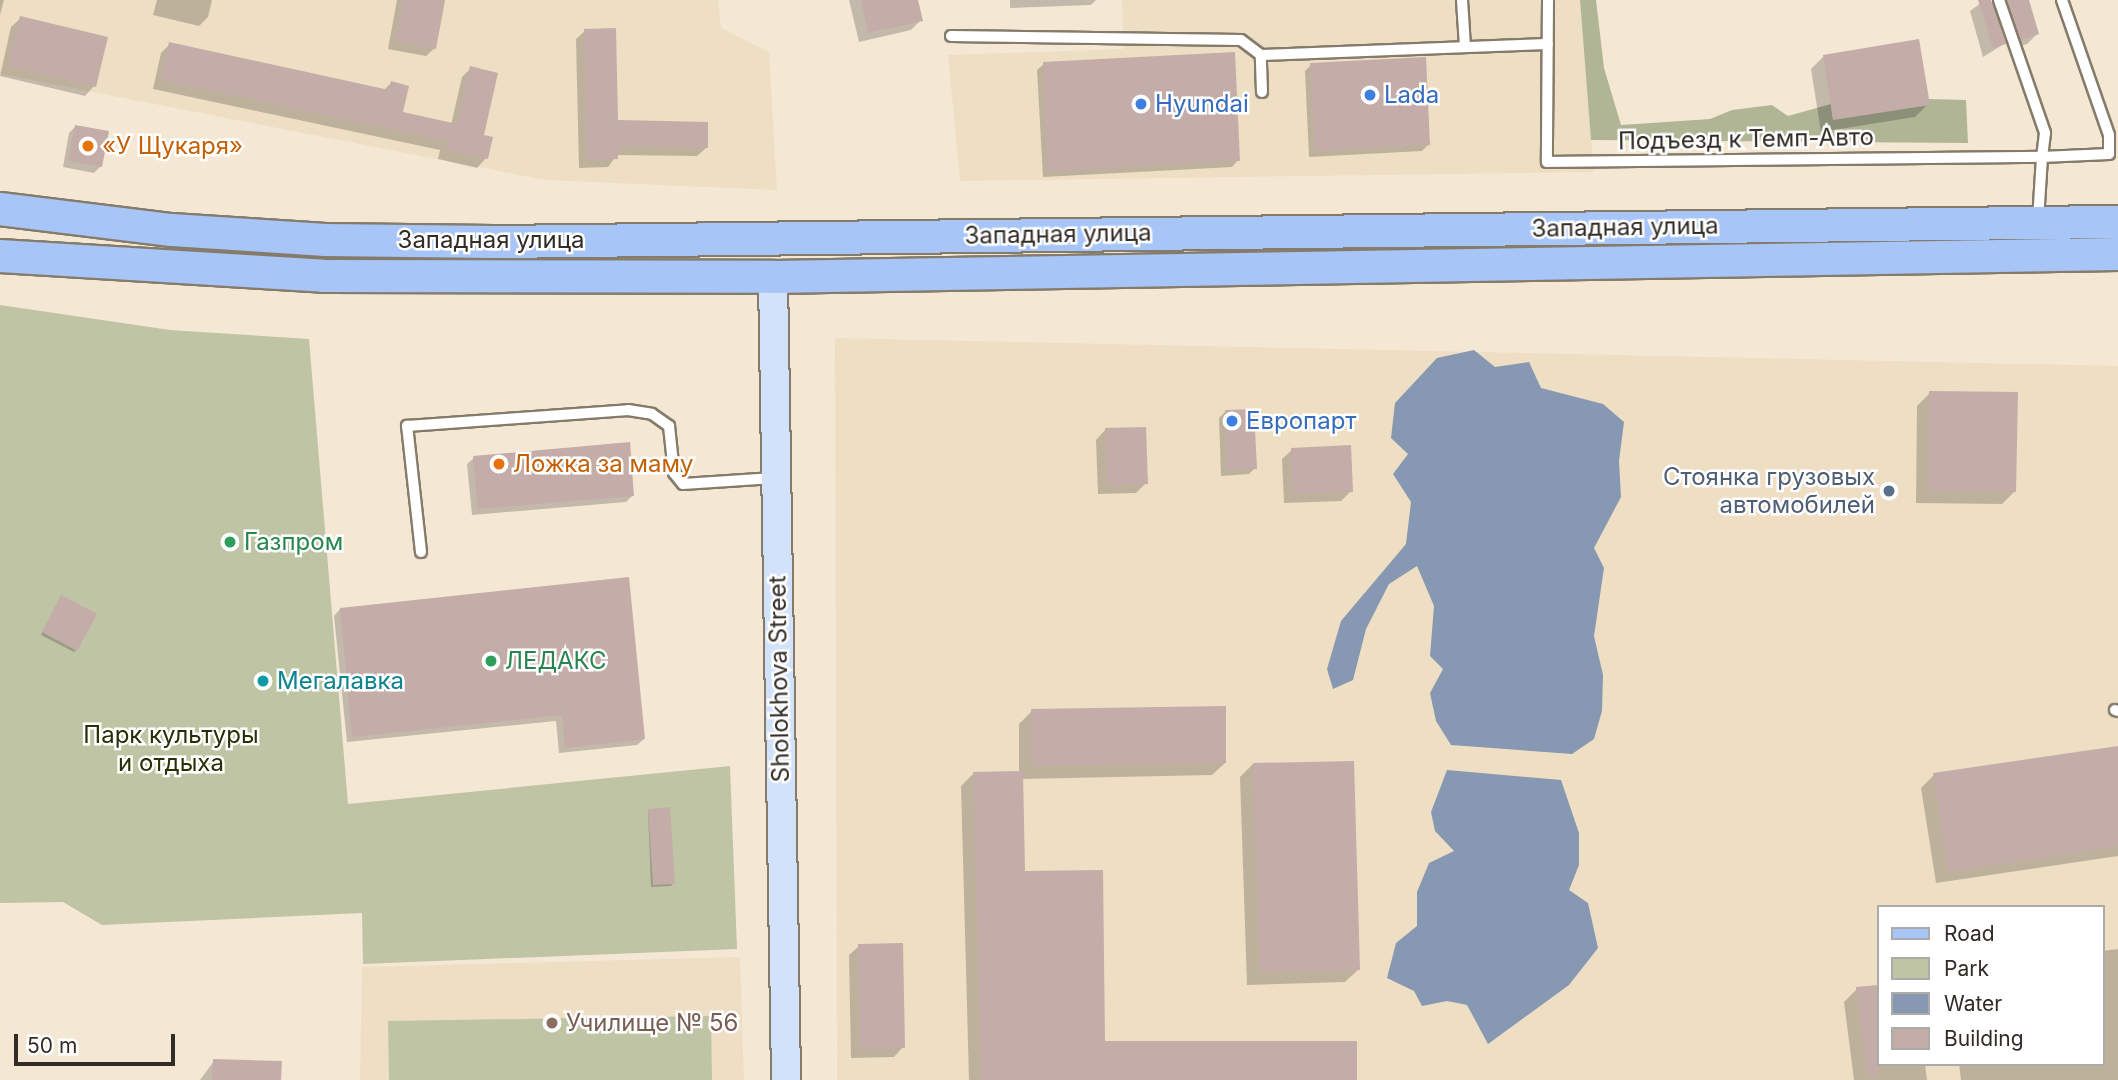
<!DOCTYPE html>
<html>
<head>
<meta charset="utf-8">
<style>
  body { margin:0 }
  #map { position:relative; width:2118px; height:1080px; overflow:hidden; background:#f4e8d5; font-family:Inter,sans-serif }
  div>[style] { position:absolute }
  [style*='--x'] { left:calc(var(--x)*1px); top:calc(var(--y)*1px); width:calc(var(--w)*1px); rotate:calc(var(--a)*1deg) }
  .built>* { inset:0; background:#eedec4 }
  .green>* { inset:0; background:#bfc4a4 }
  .forest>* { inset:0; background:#b0b596 }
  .water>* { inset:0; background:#8698b2 }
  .shadow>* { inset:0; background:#0003 }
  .building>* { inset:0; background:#c4aca8 }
  .roads { filter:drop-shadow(2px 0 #857b6a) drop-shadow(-2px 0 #857b6a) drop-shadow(0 2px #857b6a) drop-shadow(0 -2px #857b6a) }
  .lane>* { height:10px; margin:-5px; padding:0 5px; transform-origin:5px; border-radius:5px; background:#fff }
  .secondary>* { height:28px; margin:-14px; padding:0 14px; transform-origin:14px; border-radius:14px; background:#d3e2fb }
  .primary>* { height:32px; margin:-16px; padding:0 16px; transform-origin:16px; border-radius:16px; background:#a7c5f7 }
  .dots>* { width:19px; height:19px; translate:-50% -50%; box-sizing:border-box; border:4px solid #fff; border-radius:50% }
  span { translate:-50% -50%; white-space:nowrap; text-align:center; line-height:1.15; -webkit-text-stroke:5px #fff; paint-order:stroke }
  .shop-label { font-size:24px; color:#366cbe }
  .left { translate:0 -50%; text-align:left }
  .street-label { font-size:24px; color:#312c25 }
  .food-label { font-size:24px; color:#c56008 }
  .service-label { font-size:24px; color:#4e5e75 }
  .right { translate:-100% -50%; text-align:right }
  .leisure-label { font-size:24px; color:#27864d }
  .culture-label { font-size:24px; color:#0d838f }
  .park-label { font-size:24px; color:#2a2e05 }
  .education-label { font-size:24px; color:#785e54 }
  .legend { position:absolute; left:1877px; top:905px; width:228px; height:161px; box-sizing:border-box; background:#fff; border:2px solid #adaba8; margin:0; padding:9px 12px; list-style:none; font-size:21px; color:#312c25 }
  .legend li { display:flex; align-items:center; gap:14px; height:35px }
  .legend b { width:35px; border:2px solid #adaba8 }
  .scale { position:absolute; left:14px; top:1034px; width:161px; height:32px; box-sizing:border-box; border:4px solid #312c25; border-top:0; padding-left:9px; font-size:21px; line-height:24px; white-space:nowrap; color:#312c25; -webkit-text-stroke:5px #fff; paint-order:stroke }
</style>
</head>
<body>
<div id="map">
  <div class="built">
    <div style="clip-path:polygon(0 0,718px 0,721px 28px,769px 52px,777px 190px,545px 180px,0 74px)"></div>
    <div style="clip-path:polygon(1122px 0,1580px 0,1594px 172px,960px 181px,948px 55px,1123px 49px)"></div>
    <div style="clip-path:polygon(evenodd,835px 338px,2118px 366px,2118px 1080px,837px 1080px,835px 338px,1878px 907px,2102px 907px,2102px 1064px,1878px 1064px,1878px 907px)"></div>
    <div style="clip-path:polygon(740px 957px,744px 1080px,360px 1080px,362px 967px)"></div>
  </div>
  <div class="green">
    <div style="clip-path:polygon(0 305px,170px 330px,309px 339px,348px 804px,730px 766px,737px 949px,363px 964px,362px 913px,102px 925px,63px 902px,0 903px)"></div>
    <div style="clip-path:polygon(711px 1016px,712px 1080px,389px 1080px,388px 1021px)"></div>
  </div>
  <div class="forest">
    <div style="clip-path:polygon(1580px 0,1596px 0,1604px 68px,1621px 125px,1710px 119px,1732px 110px,1772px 105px,1788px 116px,1831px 104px,1833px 119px,1929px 99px,1966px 100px,1968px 143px,1591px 140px)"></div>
  </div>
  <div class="water">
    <div style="clip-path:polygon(1474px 350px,1495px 367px,1529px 362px,1541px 388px,1603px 404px,1624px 422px,1619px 461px,1621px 497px,1594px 548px,1604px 568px,1594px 636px,1603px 675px,1602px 711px,1594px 739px,1572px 754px,1451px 745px,1436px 721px,1430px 693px,1443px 669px,1430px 656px,1434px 606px,1417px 566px,1389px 584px,1366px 629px,1353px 680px,1333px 689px,1327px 669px,1341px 621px,1406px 544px,1411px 502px,1393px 474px,1408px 454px,1391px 438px,1395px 403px,1437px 358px)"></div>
    <div style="clip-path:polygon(1447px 770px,1561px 780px,1579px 833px,1579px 865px,1569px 890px,1588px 903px,1598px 948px,1569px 985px,1488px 1044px,1467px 1005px,1447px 1001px,1422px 1006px,1414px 991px,1387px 978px,1396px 943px,1417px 926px,1417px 892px,1429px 863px,1454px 851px,1435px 831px,1431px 812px)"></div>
  </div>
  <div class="shadow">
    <div style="clip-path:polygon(0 0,4px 0,0 15px)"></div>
    <div style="clip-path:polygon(157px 0,212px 0,208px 17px,199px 26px,153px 15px)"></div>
    <div style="clip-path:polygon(397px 0,442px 0,435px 48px,426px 56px,388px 49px)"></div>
    <div style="clip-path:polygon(849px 0,916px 0,921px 20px,911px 30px,859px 42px)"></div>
    <div style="clip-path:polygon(1010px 0,1096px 0,1091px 5px,1010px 8px)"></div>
    <div style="clip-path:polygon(1985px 0,1993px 5px,1998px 0,2027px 0,2037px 34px,2027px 44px,2011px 48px,1997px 20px,2004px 44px,1983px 57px,1970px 11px)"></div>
    <div style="clip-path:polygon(21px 18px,94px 86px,85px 96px,0 76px,11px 27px)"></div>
    <div style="clip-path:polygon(585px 31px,616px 122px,706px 148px,697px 156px,617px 155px,608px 167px,579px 168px,576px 39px)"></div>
    <div style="clip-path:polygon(170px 44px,384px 90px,391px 83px,401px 113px,451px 125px,462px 77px,471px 68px,486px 158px,477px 168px,438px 159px,440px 150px,153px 89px,161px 53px)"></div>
    <div style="clip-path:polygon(1824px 56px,1928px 104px,1915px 117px,1821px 132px,1811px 69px)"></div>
    <div style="clip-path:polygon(1044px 64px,1238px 160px,1232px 167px,1043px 177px,1037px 70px)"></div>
    <div style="clip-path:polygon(1311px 65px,1429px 144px,1422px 151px,1309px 157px,1305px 71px)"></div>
    <div style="clip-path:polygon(75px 127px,101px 166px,94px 173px,63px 167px,69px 133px)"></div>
    <div style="clip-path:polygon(1930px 393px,2015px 491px,2002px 504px,1916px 503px,1917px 406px)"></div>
    <div style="clip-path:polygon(1225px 412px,1255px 468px,1249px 474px,1221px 476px,1219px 418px)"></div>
    <div style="clip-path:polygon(1105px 430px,1146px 483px,1136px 493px,1098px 494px,1096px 440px)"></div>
    <div style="clip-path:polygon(1292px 450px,1351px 491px,1341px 501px,1284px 503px,1282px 459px)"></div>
    <div style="clip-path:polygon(474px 458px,632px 496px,626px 502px,472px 515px,467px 464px)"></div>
    <div style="clip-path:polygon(59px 600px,76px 650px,74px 652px,41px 635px)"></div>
    <div style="clip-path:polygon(340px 609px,644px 739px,637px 745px,559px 753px,556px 721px,347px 742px,334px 616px)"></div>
    <div style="clip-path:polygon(1032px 711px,1225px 763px,1212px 775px,1021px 779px,1023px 872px,1103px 1043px,1355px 1080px,969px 1080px,961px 786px,974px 773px,1019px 772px,1019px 724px)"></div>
    <div style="clip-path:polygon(2118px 747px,2118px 856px,1936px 883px,1921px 788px,1934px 775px)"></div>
    <div style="clip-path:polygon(1253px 764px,1358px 970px,1345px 982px,1247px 985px,1240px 777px)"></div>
    <div style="clip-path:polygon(648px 810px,673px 883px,671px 886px,651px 887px)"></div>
    <div style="clip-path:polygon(859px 946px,903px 1047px,894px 1057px,851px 1058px,849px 955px)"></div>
    <div style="clip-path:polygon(2118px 949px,2118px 1080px,1961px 1080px,1959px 1064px,2102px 1064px,2102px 951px)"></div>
    <div style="clip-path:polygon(1878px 986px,1878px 1064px,1925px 1064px,1927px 1080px,1854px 1080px,1844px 1002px,1857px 989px)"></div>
    <div style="clip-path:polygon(214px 1061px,279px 1080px,200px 1080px)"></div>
  </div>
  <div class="building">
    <div style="clip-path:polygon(403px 0,445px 0,436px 49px,395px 41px)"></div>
    <div style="clip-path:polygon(861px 0,918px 0,923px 21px,868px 33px)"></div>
    <div style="clip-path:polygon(1978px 0,1991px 0,2006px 44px,1993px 48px)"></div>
    <div style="clip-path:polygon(2007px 0,2029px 0,2039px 34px,2021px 40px)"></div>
    <div style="clip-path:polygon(20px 16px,108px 37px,96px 87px,8px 66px)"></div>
    <div style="clip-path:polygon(616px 28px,618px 120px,708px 122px,708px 148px,618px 147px,618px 159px,587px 160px,584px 29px)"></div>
    <div style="clip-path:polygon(1919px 39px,1930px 105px,1833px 120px,1823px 55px)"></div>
    <div style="clip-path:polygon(169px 42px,389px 90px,391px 81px,409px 86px,403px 112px,457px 124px,470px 66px,498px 73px,484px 135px,493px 137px,488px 159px,446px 150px,448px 141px,161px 80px)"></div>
    <div style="clip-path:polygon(1235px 52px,1240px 161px,1048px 171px,1043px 62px)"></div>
    <div style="clip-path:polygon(1426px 57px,1430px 145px,1315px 151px,1310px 63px)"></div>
    <div style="clip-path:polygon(75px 125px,109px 131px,102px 167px,68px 161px)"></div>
    <div style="clip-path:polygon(1929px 391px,2018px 392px,2016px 492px,1928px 490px)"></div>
    <div style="clip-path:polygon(1254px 409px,1257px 469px,1227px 470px,1225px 410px)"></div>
    <div style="clip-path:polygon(1146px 427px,1148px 484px,1107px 485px,1105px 428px)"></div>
    <div style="clip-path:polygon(630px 442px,634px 496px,478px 509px,473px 456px)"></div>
    <div style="clip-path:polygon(1351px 445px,1353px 492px,1293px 494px,1291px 448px)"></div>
    <div style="clip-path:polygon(629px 577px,645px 739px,565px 748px,562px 715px,352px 737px,340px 608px)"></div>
    <div style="clip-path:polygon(61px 595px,97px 614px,77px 651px,42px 632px)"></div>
    <div style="clip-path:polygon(1226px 706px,1226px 763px,1032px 766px,1031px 709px)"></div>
    <div style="clip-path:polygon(2118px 746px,2118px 846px,1948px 872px,1933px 773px)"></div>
    <div style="clip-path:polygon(1354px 761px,1360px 970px,1260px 972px,1253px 763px)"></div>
    <div style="clip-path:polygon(1023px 771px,1025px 871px,1103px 870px,1105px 1041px,1357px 1041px,1357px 1080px,981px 1080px,973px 772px)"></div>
    <div style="clip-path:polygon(670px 807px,675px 884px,653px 885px,648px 809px)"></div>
    <div style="clip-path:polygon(903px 943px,905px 1048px,860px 1049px,858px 944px)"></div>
    <div style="clip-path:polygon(1878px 985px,1878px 1075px,1867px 1075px,1856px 987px)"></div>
    <div style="clip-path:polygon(213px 1059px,282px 1061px,281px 1080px,212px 1080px)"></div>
  </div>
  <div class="roads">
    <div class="lane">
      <div style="--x:1462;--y:0;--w:47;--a:86.3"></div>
      <div style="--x:1548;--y:0;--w:162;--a:90.4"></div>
      <div style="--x:1547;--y:162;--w:495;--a:-0.6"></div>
      <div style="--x:2042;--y:157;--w:63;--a:93.6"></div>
      <div style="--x:1999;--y:0;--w:141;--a:70.9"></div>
      <div style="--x:2045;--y:133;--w:24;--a:97"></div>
      <div style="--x:2042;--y:157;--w:67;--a:-2.6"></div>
      <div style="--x:2109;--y:154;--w:19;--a:-90"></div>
      <div style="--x:2109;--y:135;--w:143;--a:-109.2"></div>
      <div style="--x:951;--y:36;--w:290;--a:0.8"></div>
      <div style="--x:1241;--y:40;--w:25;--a:37"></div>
      <div style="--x:1262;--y:92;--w:37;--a:-92"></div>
      <div style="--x:1261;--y:55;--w:287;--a:-2.2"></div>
      <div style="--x:421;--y:552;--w:127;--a:-96.3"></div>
      <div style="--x:407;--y:426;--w:222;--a:-4.1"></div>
      <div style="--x:628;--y:410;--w:24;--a:9"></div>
      <div style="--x:652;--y:414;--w:21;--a:35"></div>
      <div style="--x:669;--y:426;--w:47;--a:83.9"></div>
      <div style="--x:674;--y:473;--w:14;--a:51"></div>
      <div style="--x:683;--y:484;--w:91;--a:-3.8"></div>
      <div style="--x:2115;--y:710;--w:3;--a:18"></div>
    </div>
    <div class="secondary">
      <div style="--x:773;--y:277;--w:803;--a:89.07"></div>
    </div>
    <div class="primary">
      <div style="--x:0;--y:209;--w:173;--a:7"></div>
      <div style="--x:172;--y:230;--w:154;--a:3.7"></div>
      <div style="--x:326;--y:240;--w:171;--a:0.7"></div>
      <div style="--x:497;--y:242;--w:1621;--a:-0.71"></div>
      <div style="--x:0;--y:256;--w:324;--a:3.5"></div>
      <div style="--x:323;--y:276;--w:450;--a:0.1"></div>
      <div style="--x:773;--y:277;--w:1345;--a:-0.98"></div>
    </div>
  </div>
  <div class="dots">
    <div style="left:1370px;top:95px;background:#3f7fe0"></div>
    <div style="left:1141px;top:104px;background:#3f7fe0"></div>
    <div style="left:88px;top:146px;background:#e8710a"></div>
    <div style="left:1232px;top:421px;background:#3f7fe0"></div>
    <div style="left:499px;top:464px;background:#e8710a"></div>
    <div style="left:1889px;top:491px;background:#5c6f8a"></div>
    <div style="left:230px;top:542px;background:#2e9e5b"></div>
    <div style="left:491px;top:661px;background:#2e9e5b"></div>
    <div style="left:263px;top:681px;background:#0f9aa8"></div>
    <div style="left:552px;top:1023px;background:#8d6e63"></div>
  </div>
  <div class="shop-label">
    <span class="left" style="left:1384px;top:95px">Lada</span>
    <span class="left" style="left:1155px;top:104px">Hyundai</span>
    <span class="left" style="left:1246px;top:421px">Европарт</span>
  </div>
  <div class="street-label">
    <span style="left:1746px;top:139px;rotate:-1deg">Подъезд к Темп-Авто</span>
    <span style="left:1625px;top:227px;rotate:-1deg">Западная улица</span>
    <span style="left:1058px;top:234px;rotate:-1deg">Западная улица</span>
    <span style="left:491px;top:240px">Западная улица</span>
    <span style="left:779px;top:679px;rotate:-91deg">Sholokhova Street</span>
  </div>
  <div class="food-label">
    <span class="left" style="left:102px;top:146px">«У Щукаря»</span>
    <span class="left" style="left:513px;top:464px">Ложка за маму</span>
  </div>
  <div class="service-label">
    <span class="right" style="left:1875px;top:491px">Стоянка грузовых<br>автомобилей</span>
  </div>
  <div class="leisure-label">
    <span class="left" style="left:244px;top:542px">Газпром</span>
    <span class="left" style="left:505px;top:661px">ЛЕДАКС</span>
  </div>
  <div class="culture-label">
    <span class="left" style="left:277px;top:681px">Мегалавка</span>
  </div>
  <div class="park-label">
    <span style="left:171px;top:749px">Парк культуры<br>и отдыха</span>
  </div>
  <div class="education-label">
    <span class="left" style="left:566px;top:1023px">Училище № 56</span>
  </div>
  <ul class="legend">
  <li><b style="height:9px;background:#a7c5f7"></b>Road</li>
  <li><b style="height:19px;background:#bfc4a4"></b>Park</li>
  <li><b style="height:19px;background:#8698b2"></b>Water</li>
  <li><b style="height:19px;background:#c4aca8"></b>Building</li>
  </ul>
  <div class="scale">50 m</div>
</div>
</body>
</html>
